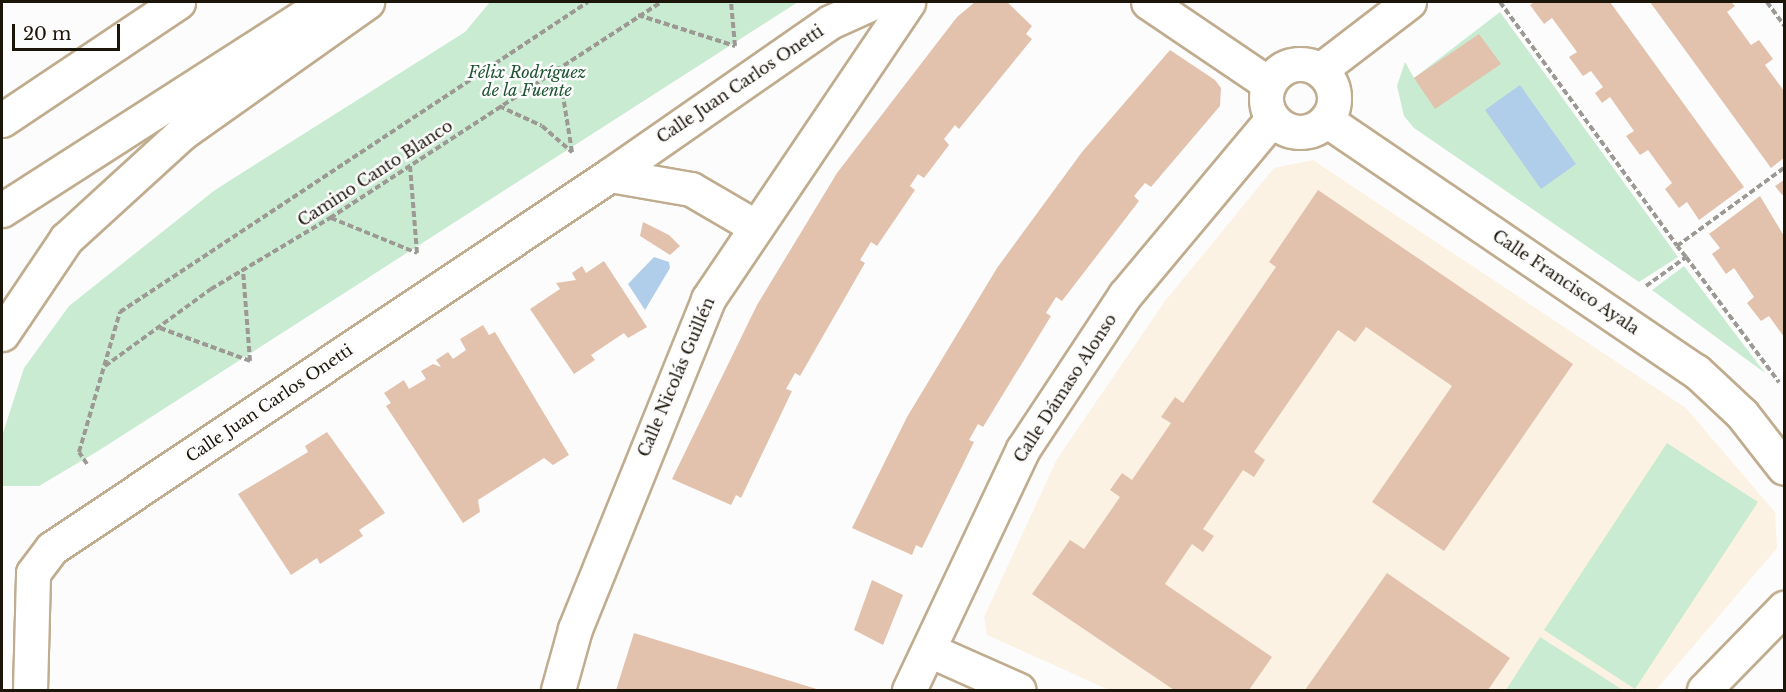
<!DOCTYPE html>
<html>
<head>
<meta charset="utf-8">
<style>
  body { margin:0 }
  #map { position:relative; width:1786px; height:692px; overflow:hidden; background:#fcfcfc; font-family:"Libre Baskerville",serif }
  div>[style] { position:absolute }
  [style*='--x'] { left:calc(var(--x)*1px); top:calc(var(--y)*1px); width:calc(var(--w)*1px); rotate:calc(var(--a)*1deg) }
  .built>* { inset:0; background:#fcf2e3 }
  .green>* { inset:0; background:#c9ebd1 }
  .water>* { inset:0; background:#b0cde9 }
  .building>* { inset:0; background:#e2c2ad }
  .path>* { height:4px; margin-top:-2px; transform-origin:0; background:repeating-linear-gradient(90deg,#9c9994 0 6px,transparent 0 9px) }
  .roads { filter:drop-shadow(2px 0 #c0ac8e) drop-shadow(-2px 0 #c0ac8e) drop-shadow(0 2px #c0ac8e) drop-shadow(0 -2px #c0ac8e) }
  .minor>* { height:33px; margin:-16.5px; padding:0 16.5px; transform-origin:16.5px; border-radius:16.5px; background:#fff }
  .minor>.ring { margin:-16.5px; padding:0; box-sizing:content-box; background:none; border:33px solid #fff; border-radius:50% }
  .trunk>* { height:33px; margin:-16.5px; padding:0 16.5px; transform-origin:16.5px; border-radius:16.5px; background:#fff }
  .motorway>* { height:33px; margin:-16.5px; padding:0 16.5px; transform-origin:16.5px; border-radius:16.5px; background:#fff }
  span { translate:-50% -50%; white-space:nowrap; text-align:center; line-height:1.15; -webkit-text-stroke:5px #fcfcfc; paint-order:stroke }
  .park-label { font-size:16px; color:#1e5432; font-style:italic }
  .street-label { font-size:16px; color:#1c150a }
  .frame { position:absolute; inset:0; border:3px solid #1c150a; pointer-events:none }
  .scale { position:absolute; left:12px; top:24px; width:108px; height:27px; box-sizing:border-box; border:3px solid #1c150a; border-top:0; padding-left:8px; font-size:18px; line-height:21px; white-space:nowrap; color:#1c150a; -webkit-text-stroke:4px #fcfcfc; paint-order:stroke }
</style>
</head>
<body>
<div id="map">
  <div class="built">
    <div style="clip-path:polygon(1313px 160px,1686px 408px,1775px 512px,1777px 548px,1656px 690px,1109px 690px,987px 635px,984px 617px,1057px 459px,1165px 301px,1274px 168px)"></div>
  </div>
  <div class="green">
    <div style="clip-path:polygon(490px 2px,798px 2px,98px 451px,39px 486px,2px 486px,2px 436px,24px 368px,69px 306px,215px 190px,465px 32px)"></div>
    <div style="clip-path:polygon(1500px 12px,1678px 257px,1639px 282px,1414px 128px,1404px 116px,1397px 86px,1405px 62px,1414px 78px)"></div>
    <div style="clip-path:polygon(1684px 266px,1765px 373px,1652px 290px)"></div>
    <div style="clip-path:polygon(1667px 443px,1758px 502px,1635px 689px,1544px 630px)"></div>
    <div style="clip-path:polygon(1540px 637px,1623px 690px,1506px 690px)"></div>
  </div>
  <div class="water">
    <div style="clip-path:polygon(1520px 85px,1576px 164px,1541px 189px,1485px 110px)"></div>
    <div style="clip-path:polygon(654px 257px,669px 262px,670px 268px,645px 310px,628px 284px)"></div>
  </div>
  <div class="building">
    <div style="clip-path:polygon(975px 2px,1007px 2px,1032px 26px,1026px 34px,1032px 39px,959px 129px,955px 125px,944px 139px,949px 145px,924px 178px,918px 174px,910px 186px,915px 190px,877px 246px,871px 242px,860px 260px,865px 263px,800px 376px,795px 373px,786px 389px,792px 391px,741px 498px,736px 495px,731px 505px,672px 479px,757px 305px,837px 173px,957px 17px)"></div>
    <div style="clip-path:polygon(1534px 2px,1610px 2px,1744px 187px,1699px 220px,1687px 202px,1679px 208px,1665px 189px,1672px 183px,1648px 150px,1640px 155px,1626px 136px,1634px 131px,1610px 97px,1602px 103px,1595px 93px,1603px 87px,1591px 71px,1583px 76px,1569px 57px,1577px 52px,1552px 18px,1544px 24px,1530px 5px)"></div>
    <div style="clip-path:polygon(1650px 2px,1731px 2px,1735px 6px,1727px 12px,1751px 45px,1759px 40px,1773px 59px,1765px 65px,1784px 91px,1784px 158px,1771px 168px)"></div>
    <div style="clip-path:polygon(1479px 34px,1501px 64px,1435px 109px,1414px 78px)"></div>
    <div style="clip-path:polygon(1170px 50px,1215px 80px,1221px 88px,1220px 106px,1151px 187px,1145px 183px,1134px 196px,1139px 201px,1062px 301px,1056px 297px,1046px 313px,1051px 316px,983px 427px,978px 424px,969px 440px,974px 442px,922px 548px,916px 545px,912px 555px,852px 528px,907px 417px,997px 268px,1082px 152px)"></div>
    <div style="clip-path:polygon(1784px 180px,1784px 194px,1782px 195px,1775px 186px)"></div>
    <div style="clip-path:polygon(1318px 190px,1573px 364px,1444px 551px,1372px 502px,1452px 386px,1366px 327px,1355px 342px,1338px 330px,1254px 452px,1265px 460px,1254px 477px,1243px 470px,1203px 529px,1214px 536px,1203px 552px,1192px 544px,1165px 584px,1272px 657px,1249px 690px,1174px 690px,1032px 594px,1070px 540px,1084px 549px,1120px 497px,1110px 490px,1122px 473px,1132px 480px,1171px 423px,1161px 417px,1175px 397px,1183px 403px,1276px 267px,1269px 262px)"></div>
    <div style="clip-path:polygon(1760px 196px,1784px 236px,1784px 337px,1769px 316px,1761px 321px,1747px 303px,1754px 297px,1734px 268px,1726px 274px,1712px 254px,1720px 248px,1709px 234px)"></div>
    <div style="clip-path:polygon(643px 222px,669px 235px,680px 246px,670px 255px,640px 236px)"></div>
    <div style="clip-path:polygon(604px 261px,647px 327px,628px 338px,624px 333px,591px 355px,595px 360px,574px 374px,530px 309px,560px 289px,556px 283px,576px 280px,572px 273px,582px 266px,586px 273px)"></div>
    <div style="clip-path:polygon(483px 325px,489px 335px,495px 332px,569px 455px,553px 465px,544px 458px,478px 500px,480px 512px,463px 523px,386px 406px,391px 403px,384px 393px,404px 380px,409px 389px,426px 379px,421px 371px,433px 364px,441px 367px,436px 360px,448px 352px,453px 359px,466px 350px,460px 339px)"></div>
    <div style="clip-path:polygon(327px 432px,385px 513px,359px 530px,363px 536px,320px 564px,317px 558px,291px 575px,238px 494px,308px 452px,305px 446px)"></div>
    <div style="clip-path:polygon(1387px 573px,1510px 658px,1488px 690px,1305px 690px)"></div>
    <div style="clip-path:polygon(872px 580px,903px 595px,883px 645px,854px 630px)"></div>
    <div style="clip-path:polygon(634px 633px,820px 690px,616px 690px)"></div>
  </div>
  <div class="path">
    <div style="--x:1500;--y:2;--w:301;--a:54"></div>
    <div style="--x:1767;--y:2;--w:29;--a:54"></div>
    <div style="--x:638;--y:15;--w:102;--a:17.7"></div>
    <div style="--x:735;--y:46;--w:44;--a:-95.2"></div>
    <div style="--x:499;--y:106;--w:47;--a:24.9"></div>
    <div style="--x:542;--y:126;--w:40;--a:41"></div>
    <div style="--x:572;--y:152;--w:88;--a:-99.1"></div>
    <div style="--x:331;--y:218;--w:93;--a:22.1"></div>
    <div style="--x:417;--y:253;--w:87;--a:-94.6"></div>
    <div style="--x:1686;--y:257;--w:156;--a:53.4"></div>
    <div style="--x:1646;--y:286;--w:49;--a:-35.9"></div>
    <div style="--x:1686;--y:257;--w:14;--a:-129"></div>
    <div style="--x:1677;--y:246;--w:132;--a:-36.1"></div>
    <div style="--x:160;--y:328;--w:96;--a:20.1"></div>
    <div style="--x:250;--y:361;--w:92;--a:-94.4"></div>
    <div style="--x:105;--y:366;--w:131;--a:-36"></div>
    <div style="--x:211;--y:289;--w:139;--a:-30.8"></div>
    <div style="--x:330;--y:218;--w:395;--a:-33.1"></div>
    <div style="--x:87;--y:464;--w:14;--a:-124"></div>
    <div style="--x:79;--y:452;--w:146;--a:-73.7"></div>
    <div style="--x:120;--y:312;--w:561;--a:-33.52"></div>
  </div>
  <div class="roads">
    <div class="minor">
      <div style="--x:1148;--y:2;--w:146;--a:34.1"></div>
      <div class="ring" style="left:1266px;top:64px;width:35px;height:35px"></div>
      <div style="--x:1320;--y:70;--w:112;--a:-37.4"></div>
      <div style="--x:1326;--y:120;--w:447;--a:34.2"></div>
      <div style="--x:1696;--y:371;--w:63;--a:43.1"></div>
      <div style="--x:1742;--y:414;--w:68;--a:52.1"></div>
      <div style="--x:610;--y:175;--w:268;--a:-34.8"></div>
      <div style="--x:830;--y:22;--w:48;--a:-24.4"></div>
      <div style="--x:929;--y:650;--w:98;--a:24"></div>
      <div style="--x:30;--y:690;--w:117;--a:-88.5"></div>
      <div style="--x:33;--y:573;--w:31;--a:-53"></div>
      <div style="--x:52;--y:548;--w:671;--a:-33.76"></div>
      <div style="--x:610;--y:175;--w:82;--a:9.8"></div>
      <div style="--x:691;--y:189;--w:75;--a:30.3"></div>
      <div style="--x:558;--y:690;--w:63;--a:-74.4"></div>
      <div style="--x:575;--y:629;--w:356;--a:-68"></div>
      <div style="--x:708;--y:299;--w:358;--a:-56"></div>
      <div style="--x:909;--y:690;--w:267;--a:-64.7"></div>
      <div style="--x:1023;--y:449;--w:185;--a:-56.5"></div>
      <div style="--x:1125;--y:295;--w:229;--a:-50.1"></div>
      <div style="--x:1704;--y:690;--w:115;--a:-45.7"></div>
    </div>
    <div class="trunk">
      <div style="--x:2;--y:210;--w:385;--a:-32.7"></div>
      <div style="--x:2;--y:334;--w:115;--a:-56"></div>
      <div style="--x:66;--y:239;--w:157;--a:-42.4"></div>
      <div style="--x:182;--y:133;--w:227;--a:-35.3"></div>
    </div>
    <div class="motorway">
      <div style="--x:2;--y:120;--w:212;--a:-33.8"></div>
    </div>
  </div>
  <div class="park-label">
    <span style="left:527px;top:81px">Félix Rodríguez<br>de la Fuente</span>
  </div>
  <div class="street-label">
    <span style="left:740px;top:84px;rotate:-34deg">Calle Juan Carlos Onetti</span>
    <span style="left:375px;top:173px;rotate:-33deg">Camino Canto Blanco</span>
    <span style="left:1566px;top:282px;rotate:34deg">Calle Francisco Ayala</span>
    <span style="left:676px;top:377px;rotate:-67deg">Calle Nicolás Guillén</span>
    <span style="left:1065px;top:388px;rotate:-57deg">Calle Dámaso Alonso</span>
    <span style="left:269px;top:403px;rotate:-34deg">Calle Juan Carlos Onetti</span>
  </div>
  <div class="frame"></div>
  <div class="scale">20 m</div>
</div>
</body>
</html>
